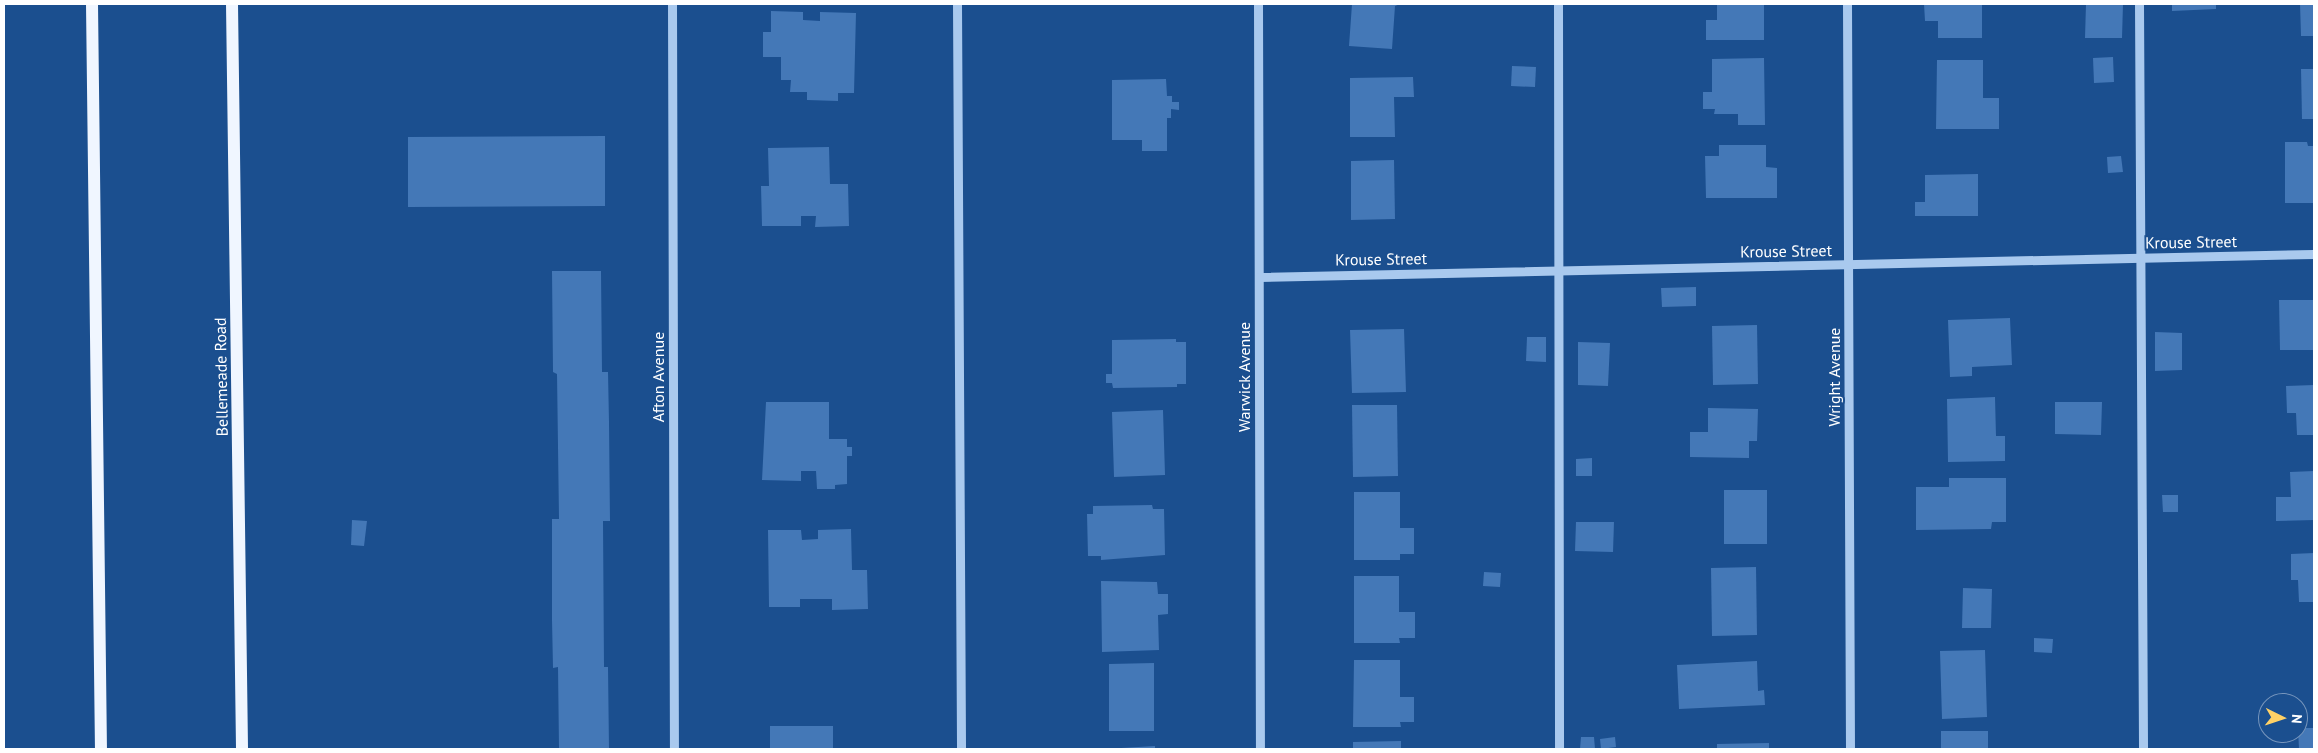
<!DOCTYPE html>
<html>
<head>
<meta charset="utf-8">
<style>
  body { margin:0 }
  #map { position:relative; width:2318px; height:753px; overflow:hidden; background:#1b4f8f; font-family:"PT Sans",sans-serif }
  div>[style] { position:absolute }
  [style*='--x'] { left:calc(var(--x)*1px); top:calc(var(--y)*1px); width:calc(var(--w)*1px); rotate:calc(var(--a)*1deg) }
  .building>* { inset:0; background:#4478b7 }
  .minor>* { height:9px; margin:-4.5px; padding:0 4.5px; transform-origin:4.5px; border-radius:4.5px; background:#a9c9ee }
  .major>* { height:12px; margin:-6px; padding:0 6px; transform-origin:6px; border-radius:6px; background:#f0f6ff }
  span { translate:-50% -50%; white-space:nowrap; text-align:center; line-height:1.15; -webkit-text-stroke:4px #1b4f8f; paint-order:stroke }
  .street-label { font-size:16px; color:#fff }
  .frame { position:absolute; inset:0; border:5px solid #fff; pointer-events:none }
  .north { position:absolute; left:2258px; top:693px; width:50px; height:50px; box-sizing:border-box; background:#1b4f8f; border:1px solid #7695bc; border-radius:50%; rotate:94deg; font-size:14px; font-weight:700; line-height:20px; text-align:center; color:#fff }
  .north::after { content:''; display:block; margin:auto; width:18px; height:22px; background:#ffd166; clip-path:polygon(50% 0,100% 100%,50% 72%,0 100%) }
</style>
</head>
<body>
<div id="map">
  <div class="building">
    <div style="clip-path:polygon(1352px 4px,1400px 4px,1395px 6px,1392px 49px,1349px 46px)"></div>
    <div style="clip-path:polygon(1717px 4px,1764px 4px,1764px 40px,1706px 40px,1706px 20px,1717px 20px)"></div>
    <div style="clip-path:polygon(1924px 4px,1982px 4px,1982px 38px,1938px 38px,1938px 21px,1925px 21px)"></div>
    <div style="clip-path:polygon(2086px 4px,2123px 4px,2122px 38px,2085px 38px)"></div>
    <div style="clip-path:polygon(2172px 4px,2216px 4px,2216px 9px,2172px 11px)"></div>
    <div style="clip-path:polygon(2300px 4px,2314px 4px,2314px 36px,2301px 36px)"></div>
    <div style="clip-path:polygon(771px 11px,803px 12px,803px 20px,820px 21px,820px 12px,856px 13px,854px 93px,838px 93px,838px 101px,807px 100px,807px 92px,790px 92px,791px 80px,781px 80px,781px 57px,763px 57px,763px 32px,771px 32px)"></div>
    <div style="clip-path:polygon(2113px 57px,2114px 82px,2094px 83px,2093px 58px)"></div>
    <div style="clip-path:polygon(1764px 58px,1765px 125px,1738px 125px,1738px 114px,1714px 114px,1715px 109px,1703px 109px,1703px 92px,1712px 92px,1712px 59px)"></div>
    <div style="clip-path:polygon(1937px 60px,1983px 60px,1983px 98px,1999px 98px,1999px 129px,1936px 129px)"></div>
    <div style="clip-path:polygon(1512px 66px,1536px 67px,1535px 87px,1511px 86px)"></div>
    <div style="clip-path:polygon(2301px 69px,2314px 69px,2314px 119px,2302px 119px)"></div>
    <div style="clip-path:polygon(1413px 77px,1414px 97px,1394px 97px,1395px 137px,1350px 137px,1350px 78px)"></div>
    <div style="clip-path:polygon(1166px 79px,1167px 96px,1172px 96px,1172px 102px,1179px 102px,1179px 110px,1171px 109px,1171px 118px,1167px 118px,1167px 151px,1142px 151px,1142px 140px,1112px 140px,1112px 80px)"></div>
    <div style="clip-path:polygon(605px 136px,605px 206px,408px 207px,408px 137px)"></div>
    <div style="clip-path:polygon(2285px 142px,2307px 142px,2308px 146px,2314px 146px,2314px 203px,2285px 203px)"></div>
    <div style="clip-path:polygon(1719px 145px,1766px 145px,1766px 167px,1777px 168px,1777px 198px,1706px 198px,1705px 156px,1719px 156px)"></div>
    <div style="clip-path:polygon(829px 147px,830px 184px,848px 184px,849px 226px,815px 227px,816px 216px,801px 216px,801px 226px,762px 226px,761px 186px,769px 186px,768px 148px)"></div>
    <div style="clip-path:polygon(2121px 156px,2123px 172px,2108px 173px,2107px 157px)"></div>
    <div style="clip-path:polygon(1394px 160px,1395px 219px,1351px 220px,1351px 161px)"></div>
    <div style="clip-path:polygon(1978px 174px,1978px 216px,1915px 216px,1915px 202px,1925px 202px,1925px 175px)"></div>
    <div style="clip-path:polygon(552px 271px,601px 271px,602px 372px,608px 372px,609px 422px,610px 521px,603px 521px,604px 667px,608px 667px,609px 749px,559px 749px,558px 667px,553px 668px,552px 620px,552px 519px,559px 519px,557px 374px,553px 372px)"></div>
    <div style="clip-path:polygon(1696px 287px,1696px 306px,1662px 307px,1661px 288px)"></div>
    <div style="clip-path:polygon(2279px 300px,2314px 300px,2314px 350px,2280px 350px)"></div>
    <div style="clip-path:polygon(2010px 318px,2012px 365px,1972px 367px,1972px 376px,1950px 377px,1948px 320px)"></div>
    <div style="clip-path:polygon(1757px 325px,1758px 384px,1713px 385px,1712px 326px)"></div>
    <div style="clip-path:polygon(1404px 329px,1406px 392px,1352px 393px,1350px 330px)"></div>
    <div style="clip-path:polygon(2155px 332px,2182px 333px,2182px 370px,2155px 371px)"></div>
    <div style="clip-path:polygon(1527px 337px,1546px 337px,1546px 362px,1526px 361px)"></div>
    <div style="clip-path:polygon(1176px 339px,1176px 342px,1186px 342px,1186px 384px,1177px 384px,1177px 387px,1113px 388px,1112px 383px,1106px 383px,1106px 374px,1112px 374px,1112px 340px)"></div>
    <div style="clip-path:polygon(1578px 342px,1610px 343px,1608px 386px,1578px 385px)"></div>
    <div style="clip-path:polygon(2314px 385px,2314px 435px,2297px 435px,2296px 413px,2287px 413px,2286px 386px)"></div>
    <div style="clip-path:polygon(1995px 397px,1996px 436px,2005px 436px,2005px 461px,1948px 462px,1947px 399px)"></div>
    <div style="clip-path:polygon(766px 402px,829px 402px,829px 439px,847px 439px,847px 447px,852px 447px,852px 456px,847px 456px,847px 484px,835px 485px,835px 489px,817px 489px,816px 471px,801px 471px,801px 481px,762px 480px)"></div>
    <div style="clip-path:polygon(2055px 402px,2102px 402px,2101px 435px,2055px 434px)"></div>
    <div style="clip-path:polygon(1352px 405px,1397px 405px,1398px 476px,1353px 477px)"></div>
    <div style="clip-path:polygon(1708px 408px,1758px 409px,1757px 441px,1749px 441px,1749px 458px,1690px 457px,1690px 432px,1708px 432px)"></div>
    <div style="clip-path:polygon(1163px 410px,1165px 475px,1114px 477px,1112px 412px)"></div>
    <div style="clip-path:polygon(1592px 458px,1592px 476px,1576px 476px,1576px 459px)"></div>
    <div style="clip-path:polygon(2314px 471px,2314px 520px,2276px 521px,2276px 497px,2291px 497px,2290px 472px)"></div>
    <div style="clip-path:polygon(1949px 478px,2006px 478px,2006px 522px,1992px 522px,1991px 529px,1916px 530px,1916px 487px,1949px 487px)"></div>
    <div style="clip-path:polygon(1724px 490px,1767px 490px,1767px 544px,1724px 544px)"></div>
    <div style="clip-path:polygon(1354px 492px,1400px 492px,1400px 528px,1414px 528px,1414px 554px,1400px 554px,1400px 560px,1354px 560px)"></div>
    <div style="clip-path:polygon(2162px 495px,2178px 495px,2178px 512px,2163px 512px)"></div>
    <div style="clip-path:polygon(1152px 505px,1153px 509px,1164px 509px,1165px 555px,1101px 560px,1101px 556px,1088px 556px,1087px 514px,1093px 514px,1093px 506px)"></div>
    <div style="clip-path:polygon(352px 520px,367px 521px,364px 546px,351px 545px)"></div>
    <div style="clip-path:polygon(1576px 522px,1614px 522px,1613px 552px,1575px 551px)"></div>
    <div style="clip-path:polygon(851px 529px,852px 570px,867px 570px,868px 609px,832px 610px,832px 599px,800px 599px,800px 607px,769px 607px,768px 530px,801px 530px,802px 540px,818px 539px,818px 530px)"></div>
    <div style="clip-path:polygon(2314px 553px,2314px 602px,2299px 602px,2298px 580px,2291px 580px,2291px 554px)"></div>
    <div style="clip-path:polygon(1756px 567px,1757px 635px,1712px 636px,1711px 568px)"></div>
    <div style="clip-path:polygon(1484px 572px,1501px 573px,1500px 587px,1483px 586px)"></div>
    <div style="clip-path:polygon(1354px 576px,1399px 576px,1399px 612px,1415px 612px,1415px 638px,1399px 638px,1400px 643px,1354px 643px)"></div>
    <div style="clip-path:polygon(1101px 581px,1157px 582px,1158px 594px,1168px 594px,1168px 614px,1158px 615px,1159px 650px,1102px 652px)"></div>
    <div style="clip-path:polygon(1963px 588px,1992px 589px,1991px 628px,1962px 628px)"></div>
    <div style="clip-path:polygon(2034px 638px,2053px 639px,2052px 653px,2034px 652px)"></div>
    <div style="clip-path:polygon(1985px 650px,1987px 717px,1942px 719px,1940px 651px)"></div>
    <div style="clip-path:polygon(1354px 660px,1400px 660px,1400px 697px,1414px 697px,1414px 722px,1400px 722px,1401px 727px,1353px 727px)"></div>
    <div style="clip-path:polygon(1757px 661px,1758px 691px,1764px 690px,1765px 705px,1679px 709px,1677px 665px)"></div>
    <div style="clip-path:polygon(1154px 663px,1154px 731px,1109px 731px,1109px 664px)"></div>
    <div style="clip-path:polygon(770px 726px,833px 726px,833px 749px,770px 749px)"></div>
    <div style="clip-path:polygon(2298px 728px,2314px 728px,2314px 749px,2299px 749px)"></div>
    <div style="clip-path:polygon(1941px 731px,1988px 731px,1988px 749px,1941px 749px)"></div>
    <div style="clip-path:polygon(1581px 737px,1594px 737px,1595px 749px,1580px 749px)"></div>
    <div style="clip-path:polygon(1615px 737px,1616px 747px,1601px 749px,1600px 739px)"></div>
    <div style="clip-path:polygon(1401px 741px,1401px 749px,1353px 749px,1353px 742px)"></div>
    <div style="clip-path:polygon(1769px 743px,1769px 749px,1717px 749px,1717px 744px)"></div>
    <div style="clip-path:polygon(1155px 746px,1155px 749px,1121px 749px,1121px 748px)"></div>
  </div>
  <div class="minor">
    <div style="--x:672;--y:4;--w:745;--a:89.85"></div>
    <div style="--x:957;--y:4;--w:745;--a:89.69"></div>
    <div style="--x:1258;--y:4;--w:745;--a:89.85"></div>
    <div style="--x:1558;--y:4;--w:745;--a:89.92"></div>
    <div style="--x:1847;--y:4;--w:745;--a:89.77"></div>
    <div style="--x:2139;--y:4;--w:745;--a:89.69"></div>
    <div style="--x:1259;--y:277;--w:1055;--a:-1.25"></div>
  </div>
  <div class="major">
    <div style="--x:92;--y:4;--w:745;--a:89.31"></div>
    <div style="--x:232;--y:4;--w:745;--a:89.23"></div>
  </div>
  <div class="street-label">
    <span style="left:2191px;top:242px;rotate:-1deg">Krouse Street</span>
    <span style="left:1786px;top:251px;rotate:-1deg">Krouse Street</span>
    <span style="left:1381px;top:259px;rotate:-1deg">Krouse Street</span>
    <span style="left:221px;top:377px;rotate:-91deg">Bellemeade Road</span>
    <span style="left:658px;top:377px;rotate:-90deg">Afton Avenue</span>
    <span style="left:1244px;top:377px;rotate:-90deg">Warwick Avenue</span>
    <span style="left:1834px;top:377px;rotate:-90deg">Wright Avenue</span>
  </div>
  <div class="frame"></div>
  <div class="north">N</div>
</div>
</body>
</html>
